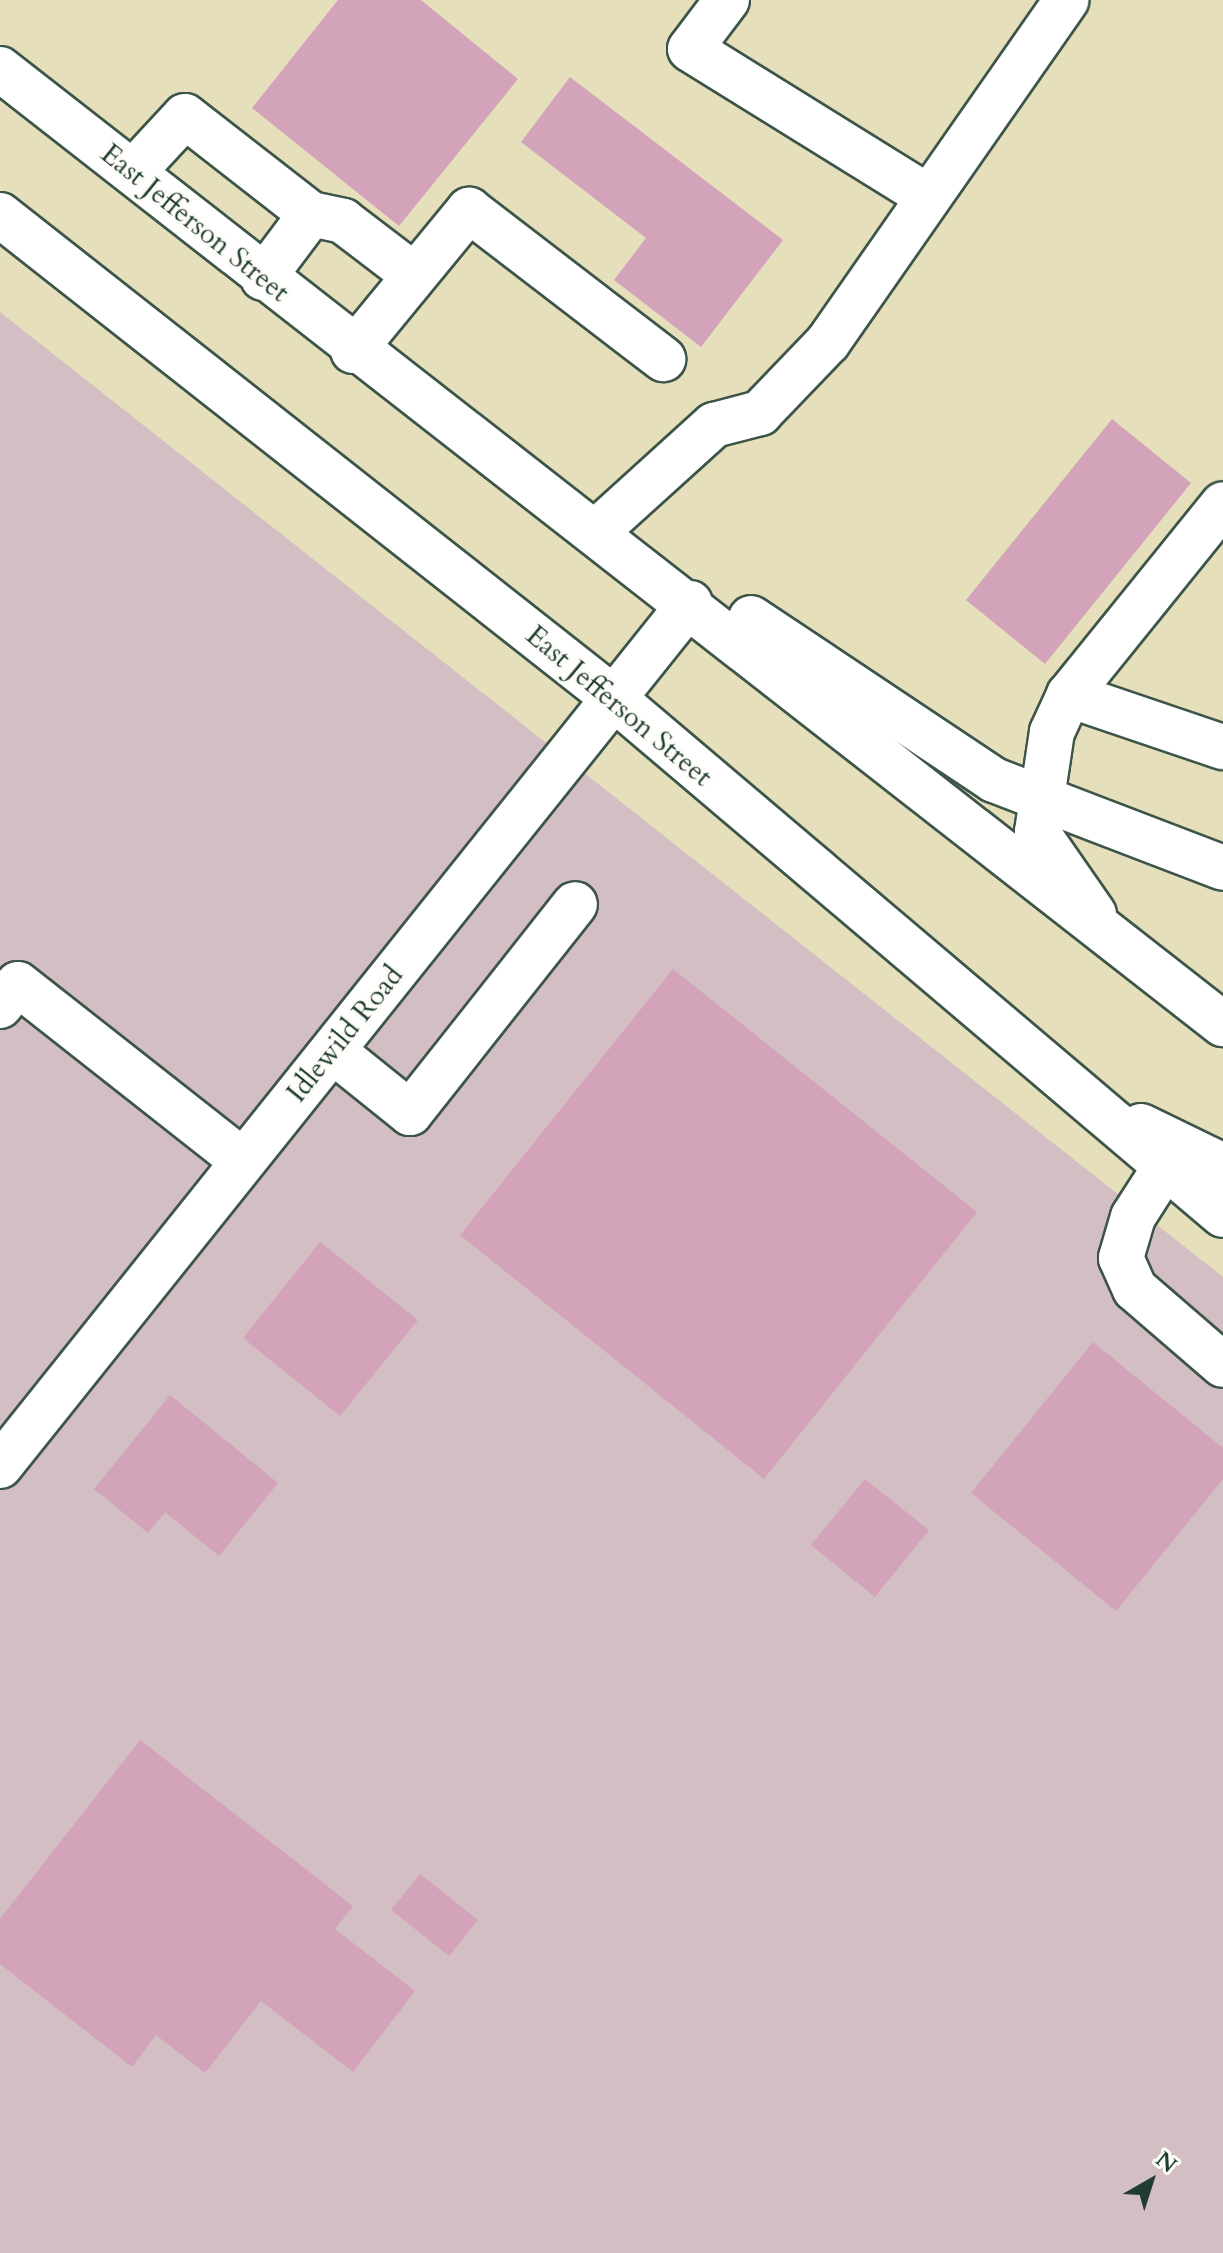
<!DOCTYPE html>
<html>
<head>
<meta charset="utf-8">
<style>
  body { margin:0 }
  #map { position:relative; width:1223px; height:2253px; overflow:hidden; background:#e6dfbb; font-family:Cardo,serif }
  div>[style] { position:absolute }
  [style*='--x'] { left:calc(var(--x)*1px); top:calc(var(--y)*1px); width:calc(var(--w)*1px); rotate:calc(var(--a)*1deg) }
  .industrial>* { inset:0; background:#d2bec3 }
  .building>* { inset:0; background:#d3a3ba }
  .roads { filter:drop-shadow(2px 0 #3d5548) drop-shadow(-2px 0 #3d5548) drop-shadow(0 2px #3d5548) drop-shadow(0 -2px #3d5548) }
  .minor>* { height:44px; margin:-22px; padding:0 22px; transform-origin:22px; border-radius:22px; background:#fff }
  .major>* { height:44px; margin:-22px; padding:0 22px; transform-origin:22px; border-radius:22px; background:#fff }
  span { translate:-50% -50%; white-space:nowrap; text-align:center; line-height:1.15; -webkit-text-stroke:6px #fdfcf7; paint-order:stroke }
  .street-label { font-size:28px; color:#1f3d34 }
  .north { position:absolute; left:1111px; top:2141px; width:80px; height:80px; -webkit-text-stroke:6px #fdfcf7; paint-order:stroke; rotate:39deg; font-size:22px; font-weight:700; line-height:32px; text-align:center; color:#1f3d34 }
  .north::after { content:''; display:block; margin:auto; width:28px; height:36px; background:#1f3d34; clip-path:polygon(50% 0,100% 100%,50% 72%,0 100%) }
</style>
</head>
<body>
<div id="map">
  <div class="industrial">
    <div style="clip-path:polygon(0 312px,1223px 1277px,1223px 2253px,0 2253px)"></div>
  </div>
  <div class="building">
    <div style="clip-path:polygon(338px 0,421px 0,518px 79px,399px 226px,252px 108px)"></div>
    <div style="clip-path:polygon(570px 77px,783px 240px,701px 347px,614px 280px,646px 238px,521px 142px)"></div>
    <div style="clip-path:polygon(1112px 419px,1191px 483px,1045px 664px,966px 600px)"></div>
    <div style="clip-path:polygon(673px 969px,977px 1212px,764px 1479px,460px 1235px)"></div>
    <div style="clip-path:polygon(320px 1242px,418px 1320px,340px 1416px,243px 1338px)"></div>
    <div style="clip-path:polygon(1093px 1342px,1223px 1448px,1223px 1479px,1116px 1611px,971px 1493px)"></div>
    <div style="clip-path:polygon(170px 1395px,278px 1483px,219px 1556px,165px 1512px,148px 1533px,94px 1489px)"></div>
    <div style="clip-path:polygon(865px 1479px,929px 1530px,875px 1597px,811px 1545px)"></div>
    <div style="clip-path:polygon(140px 1740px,353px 1906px,335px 1929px,415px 1991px,353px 2072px,261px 2001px,205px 2073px,156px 2035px,132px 2067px,0 1964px,0 1919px)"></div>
    <div style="clip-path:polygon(420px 1874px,478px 1920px,449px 1956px,391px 1910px)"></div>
  </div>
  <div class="roads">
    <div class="minor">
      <div style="--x:727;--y:0;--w:61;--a:127.1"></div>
      <div style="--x:690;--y:49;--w:281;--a:31.8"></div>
      <div style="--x:133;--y:172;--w:76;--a:-47.1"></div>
      <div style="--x:185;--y:116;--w:160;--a:37.9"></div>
      <div style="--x:311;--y:214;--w:80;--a:126.9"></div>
      <div style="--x:311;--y:214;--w:33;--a:12"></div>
      <div style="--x:343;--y:221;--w:89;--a:37.3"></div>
      <div style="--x:353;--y:351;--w:183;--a:-50.6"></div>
      <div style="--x:469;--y:210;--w:245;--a:37.5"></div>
      <div style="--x:597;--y:531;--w:158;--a:-42.2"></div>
      <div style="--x:714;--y:425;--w:48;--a:-14.6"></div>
      <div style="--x:760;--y:413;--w:98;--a:-46.2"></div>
      <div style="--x:828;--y:342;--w:417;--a:-55.1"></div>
      <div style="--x:1069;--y:695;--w:163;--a:18.7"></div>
      <div style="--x:1094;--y:914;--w:100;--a:-124.8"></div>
      <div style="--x:1037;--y:832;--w:101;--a:-81.5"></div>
      <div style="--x:1052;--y:732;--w:41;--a:-65.3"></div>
      <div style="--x:1069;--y:695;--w:245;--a:-51.1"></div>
      <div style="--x:0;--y:1006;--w:28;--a:-51"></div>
      <div style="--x:18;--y:984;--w:286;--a:38.2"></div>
      <div style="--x:333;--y:1051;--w:99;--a:38.8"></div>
      <div style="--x:410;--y:1113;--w:266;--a:-51.7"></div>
      <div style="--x:1165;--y:1167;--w:59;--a:122.6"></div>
      <div style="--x:1133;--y:1217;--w:43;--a:106.3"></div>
      <div style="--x:1121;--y:1258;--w:34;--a:66"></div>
      <div style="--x:1135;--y:1289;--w:116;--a:40.8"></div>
      <div style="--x:0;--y:1466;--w:1105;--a:-51.36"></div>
    </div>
    <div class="major">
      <div style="--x:0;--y:69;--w:1552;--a:37.99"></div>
      <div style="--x:0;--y:215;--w:778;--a:38.21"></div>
      <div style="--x:611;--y:696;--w:802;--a:40.3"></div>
      <div style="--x:751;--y:618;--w:292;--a:33.7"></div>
      <div style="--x:994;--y:780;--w:245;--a:21"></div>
      <div style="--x:1141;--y:1126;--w:91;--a:26"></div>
    </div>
  </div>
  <div class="street-label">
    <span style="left:195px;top:223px;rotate:39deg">East Jefferson Street</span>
    <span style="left:619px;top:706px;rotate:40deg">East Jefferson Street</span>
    <span style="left:345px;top:1034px;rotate:-51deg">Idlewild Road</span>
  </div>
  <div class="north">N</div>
</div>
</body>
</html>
